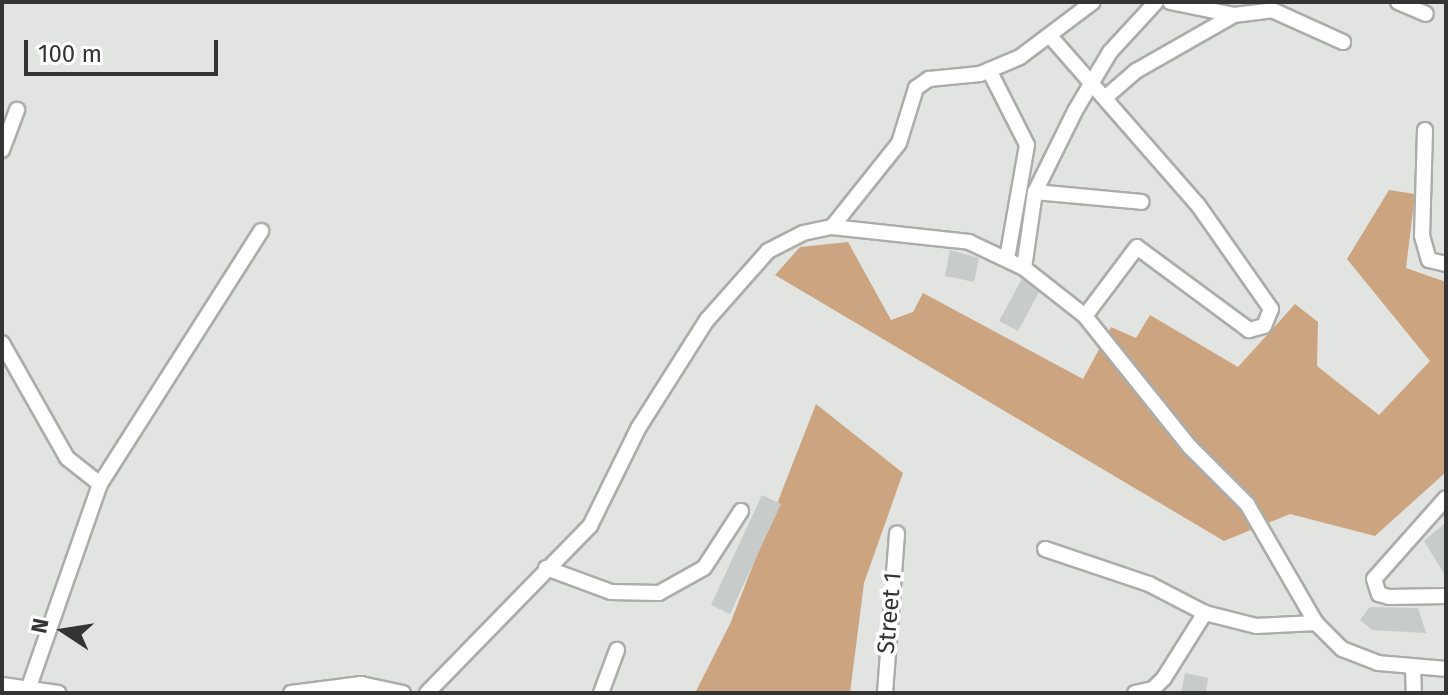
<!DOCTYPE html>
<html>
<head>
<meta charset="utf-8">
<style>
  body { margin:0 }
  #map { position:relative; width:1448px; height:695px; overflow:hidden; background:#e2e4e1; font-family:"Fira Sans",sans-serif }
  div>[style] { position:absolute }
  [style*='--x'] { left:calc(var(--x)*1px); top:calc(var(--y)*1px); width:calc(var(--w)*1px); rotate:calc(var(--a)*1deg) }
  .forest>* { inset:0; background:#cca47f }
  .building>* { inset:0; background:#c7cbc9 }
  .roads { filter:drop-shadow(2px 0 #acadaa) drop-shadow(-2px 0 #acadaa) drop-shadow(0 2px #acadaa) drop-shadow(0 -2px #acadaa) }
  .minor>* { height:14px; margin:-7px; padding:0 7px; transform-origin:7px; border-radius:7px; background:#fff }
  span { translate:-50% -50%; white-space:nowrap; text-align:center; line-height:1.15; -webkit-text-stroke:7px #fff; paint-order:stroke }
  .street-label { font-size:24px; color:#333433 }
  .frame { position:absolute; inset:0; border:4px solid #333433; pointer-events:none }
  .north { position:absolute; left:24px; top:591px; width:80px; height:80px; -webkit-text-stroke:6px #fff; paint-order:stroke; rotate:282deg; font-size:22px; font-weight:700; line-height:32px; text-align:center; color:#333433 }
  .north::after { content:''; display:block; margin:auto; width:28px; height:36px; background:#333433; clip-path:polygon(50% 0,100% 100%,50% 72%,0 100%) }
  .scale { position:absolute; left:24px; top:40px; width:194px; height:36px; box-sizing:border-box; border:4px solid #333433; border-top:0; padding-left:10px; font-size:24px; line-height:28px; white-space:nowrap; color:#333433; -webkit-text-stroke:6px #fff; paint-order:stroke }
</style>
</head>
<body>
<div id="map">
  <div class="forest">
    <div style="clip-path:polygon(1389px 190px,1415px 194px,1406px 268px,1446px 282px,1446px 472px,1375px 536px,1290px 514px,1224px 541px,775px 275px,800px 247px,848px 242px,891px 320px,913px 312px,923px 293px,1083px 379px,1111px 327px,1136px 338px,1150px 315px,1238px 367px,1295px 304px,1318px 322px,1317px 366px,1379px 415px,1430px 361px,1347px 259px)"></div>
    <div style="clip-path:polygon(816px 404px,903px 473px,864px 583px,850px 693px,695px 693px,730px 624px)"></div>
  </div>
  <div class="building">
    <div style="clip-path:polygon(950px 250px,979px 258px,974px 282px,945px 276px)"></div>
    <div style="clip-path:polygon(1022px 279px,1039px 292px,1018px 331px,999px 321px)"></div>
    <div style="clip-path:polygon(762px 495px,781px 504px,730px 614px,711px 605px)"></div>
    <div style="clip-path:polygon(1446px 522px,1446px 577px,1424px 541px)"></div>
    <div style="clip-path:polygon(1370px 607px,1418px 608px,1426px 633px,1372px 630px,1360px 620px)"></div>
    <div style="clip-path:polygon(1185px 673px,1208px 678px,1206px 693px,1181px 693px)"></div>
  </div>
  <div class="roads">
    <div class="minor">
      <div style="--x:1170;--y:2;--w:65;--a:11.5"></div>
      <div style="--x:1234;--y:15;--w:38;--a:-7"></div>
      <div style="--x:1272;--y:10;--w:78;--a:24.3"></div>
      <div style="--x:1398;--y:2;--w:30;--a:23"></div>
      <div style="--x:1050;--y:36;--w:225;--a:48.8"></div>
      <div style="--x:1198;--y:205;--w:127;--a:54.9"></div>
      <div style="--x:1271;--y:309;--w:18;--a:112"></div>
      <div style="--x:1264;--y:326;--w:16;--a:165"></div>
      <div style="--x:1249;--y:330;--w:139;--a:-143.5"></div>
      <div style="--x:1137;--y:247;--w:86;--a:127"></div>
      <div style="--x:989;--y:70;--w:84;--a:63.1"></div>
      <div style="--x:1027;--y:145;--w:116;--a:100"></div>
      <div style="--x:1106;--y:97;--w:40;--a:-41"></div>
      <div style="--x:1136;--y:71;--w:113;--a:-29.7"></div>
      <div style="--x:1425;--y:130;--w:106;--a:91.6"></div>
      <div style="--x:1422;--y:236;--w:25;--a:74"></div>
      <div style="--x:1429;--y:260;--w:17;--a:13"></div>
      <div style="--x:2;--y:150;--w:43;--a:-69.4"></div>
      <div style="--x:1035;--y:192;--w:107;--a:5.3"></div>
      <div style="--x:832;--y:227;--w:107;--a:-51.4"></div>
      <div style="--x:899;--y:143;--w:58;--a:-72.8"></div>
      <div style="--x:916;--y:88;--w:16;--a:-35"></div>
      <div style="--x:929;--y:79;--w:51;--a:-5.6"></div>
      <div style="--x:980;--y:74;--w:43;--a:-23"></div>
      <div style="--x:1020;--y:57;--w:91;--a:-37"></div>
      <div style="--x:1024;--y:268;--w:77;--a:-81.8"></div>
      <div style="--x:1035;--y:192;--w:90;--a:-63.7"></div>
      <div style="--x:1075;--y:111;--w:69;--a:-59.3"></div>
      <div style="--x:1110;--y:52;--w:68;--a:-47.4"></div>
      <div style="--x:2;--y:343;--w:132;--a:60.5"></div>
      <div style="--x:67;--y:458;--w:42;--a:38.2"></div>
      <div style="--x:100;--y:484;--w:218;--a:109.3"></div>
      <div style="--x:100;--y:484;--w:300;--a:-57.5"></div>
      <div style="--x:1446;--y:498;--w:108;--a:131.6"></div>
      <div style="--x:1374;--y:579;--w:16;--a:72"></div>
      <div style="--x:1379;--y:594;--w:10;--a:17"></div>
      <div style="--x:1389;--y:597;--w:57;--a:-1"></div>
      <div style="--x:1045;--y:549;--w:110;--a:18.6"></div>
      <div style="--x:1149;--y:584;--w:63;--a:27.4"></div>
      <div style="--x:1205;--y:613;--w:53;--a:14.3"></div>
      <div style="--x:1256;--y:626;--w:60;--a:-2.9"></div>
      <div style="--x:546;--y:568;--w:69;--a:20.3"></div>
      <div style="--x:611;--y:592;--w:48;--a:1.2"></div>
      <div style="--x:659;--y:593;--w:51;--a:-29.1"></div>
      <div style="--x:704;--y:568;--w:68;--a:-57"></div>
      <div style="--x:1413;--y:668;--w:25;--a:88"></div>
      <div style="--x:2;--y:685;--w:57;--a:8.1"></div>
      <div style="--x:291;--y:693;--w:71;--a:-7.3"></div>
      <div style="--x:361;--y:684;--w:43;--a:12.1"></div>
      <div style="--x:427;--y:693;--w:233;--a:-45.7"></div>
      <div style="--x:590;--y:526;--w:110;--a:-63.7"></div>
      <div style="--x:639;--y:427;--w:127;--a:-57.6"></div>
      <div style="--x:707;--y:320;--w:92;--a:-48.5"></div>
      <div style="--x:768;--y:251;--w:39;--a:-27"></div>
      <div style="--x:803;--y:233;--w:30;--a:-12"></div>
      <div style="--x:832;--y:227;--w:138;--a:6.2"></div>
      <div style="--x:969;--y:242;--w:61;--a:25.3"></div>
      <div style="--x:1024;--y:268;--w:78;--a:38.2"></div>
      <div style="--x:1085;--y:316;--w:168;--a:51.3"></div>
      <div style="--x:1190;--y:447;--w:81;--a:45"></div>
      <div style="--x:1247;--y:504;--w:138;--a:59.9"></div>
      <div style="--x:1316;--y:623;--w:37;--a:45"></div>
      <div style="--x:1342;--y:649;--w:39;--a:21"></div>
      <div style="--x:1378;--y:663;--w:68;--a:5"></div>
      <div style="--x:601;--y:693;--w:46;--a:-69.6"></div>
      <div style="--x:885;--y:693;--w:160;--a:-85.7"></div>
      <div style="--x:1135;--y:693;--w:18;--a:-13"></div>
      <div style="--x:1153;--y:689;--w:16;--a:-45"></div>
      <div style="--x:1164;--y:678;--w:77;--a:-57.8"></div>
    </div>
  </div>
  <div class="street-label">
    <span style="left:890px;top:613px;rotate:-85deg">Street 1</span>
  </div>
  <div class="frame"></div>
  <div class="north">N</div>
  <div class="scale">100 m</div>
</div>
</body>
</html>
